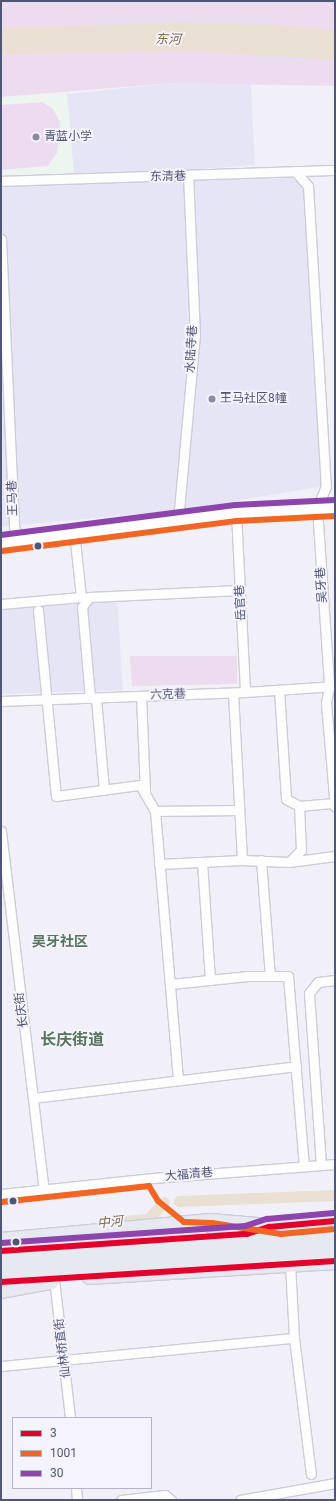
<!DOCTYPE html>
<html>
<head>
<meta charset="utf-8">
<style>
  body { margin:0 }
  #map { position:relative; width:336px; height:1501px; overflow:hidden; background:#f1f0f8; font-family:Roboto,"Noto Sans SC",sans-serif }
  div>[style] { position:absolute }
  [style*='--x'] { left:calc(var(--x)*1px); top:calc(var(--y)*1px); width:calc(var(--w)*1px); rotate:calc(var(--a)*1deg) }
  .residential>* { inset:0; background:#e6e5f5 }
  .education>* { inset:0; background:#edf5f1 }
  .green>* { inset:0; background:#eddcef }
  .water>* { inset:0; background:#e9dfd2 }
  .canal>* { height:11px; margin:-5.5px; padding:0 5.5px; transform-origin:5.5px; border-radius:5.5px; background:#e9dfd2 }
  .roads { filter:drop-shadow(1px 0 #cdccd7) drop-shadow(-1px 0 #cdccd7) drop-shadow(0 1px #cdccd7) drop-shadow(0 -1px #cdccd7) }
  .street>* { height:9px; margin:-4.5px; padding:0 4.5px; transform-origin:4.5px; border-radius:4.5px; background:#fdfdfe }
  .secondary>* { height:13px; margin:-6.5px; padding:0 6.5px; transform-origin:6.5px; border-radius:6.5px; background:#fdfdfe }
  .primary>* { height:15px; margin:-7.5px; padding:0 7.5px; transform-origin:7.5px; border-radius:7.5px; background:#e9e8f2 }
  .highway>* { height:17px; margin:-8.5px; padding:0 8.5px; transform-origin:8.5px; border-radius:8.5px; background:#e7e9f1 }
  .bus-1>* { height:6px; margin:-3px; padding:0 3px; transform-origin:3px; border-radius:3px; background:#e4002b }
  .bus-2>* { height:6px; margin:-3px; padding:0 3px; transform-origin:3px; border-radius:3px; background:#f26522 }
  .bus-3>* { height:6px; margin:-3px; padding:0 3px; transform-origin:3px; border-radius:3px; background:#8e44ad }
  .dots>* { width:11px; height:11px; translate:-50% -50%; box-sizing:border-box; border:2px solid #f4f3fe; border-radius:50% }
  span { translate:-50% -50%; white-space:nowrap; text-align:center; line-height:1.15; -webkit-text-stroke:3.5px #f4f3fe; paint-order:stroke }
  .poi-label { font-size:12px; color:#505676 }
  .left { translate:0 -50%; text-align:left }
  .street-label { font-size:12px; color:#505676 }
  .water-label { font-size:13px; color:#816d47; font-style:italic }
  .quarter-label { font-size:14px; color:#56765b; font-weight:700 }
  .district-label { font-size:16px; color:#56765b; font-weight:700 }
  .frame { position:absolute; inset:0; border:2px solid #505676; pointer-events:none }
  .legend { position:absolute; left:12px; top:1417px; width:140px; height:72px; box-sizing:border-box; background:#f4f3fe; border:1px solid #b2b4c8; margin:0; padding:5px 7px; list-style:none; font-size:12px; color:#505676 }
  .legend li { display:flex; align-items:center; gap:8px; height:20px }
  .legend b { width:20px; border:1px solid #b2b4c8 }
</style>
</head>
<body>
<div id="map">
  <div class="residential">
    <div style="clip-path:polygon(173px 83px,251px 84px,255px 165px,84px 177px,295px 171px,308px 186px,326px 486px,179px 510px,1px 527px,1px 385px,7px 384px,1px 181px,74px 178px,67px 94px)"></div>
    <div style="clip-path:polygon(117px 596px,123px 690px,2px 694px,1px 608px,86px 601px)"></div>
  </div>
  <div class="education">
    <div style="clip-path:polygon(67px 94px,74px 178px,1px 181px,1px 97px)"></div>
  </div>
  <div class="green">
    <div style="clip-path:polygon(1px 1px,335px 1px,335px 86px,173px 83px,1px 97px)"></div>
    <div style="clip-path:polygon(42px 102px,53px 109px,60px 122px,57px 153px,48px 166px,1px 170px,1px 105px)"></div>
    <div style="clip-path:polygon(130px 656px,237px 656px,237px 684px,132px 686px)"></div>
  </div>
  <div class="water">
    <div style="clip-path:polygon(185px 23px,276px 25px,335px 30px,335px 60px,193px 51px,1px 54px,1px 28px)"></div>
  </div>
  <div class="canal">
    <div style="--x:179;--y:1201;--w:156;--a:-2.2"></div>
    <div style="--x:104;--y:1223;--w:44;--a:-5.2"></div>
    <div style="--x:148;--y:1219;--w:23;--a:-47"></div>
  </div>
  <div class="roads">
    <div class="street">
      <div style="--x:295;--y:171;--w:20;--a:49"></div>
      <div style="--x:308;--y:186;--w:301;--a:86.6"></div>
      <div style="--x:326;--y:486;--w:24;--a:112"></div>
      <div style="--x:317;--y:508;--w:178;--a:86.1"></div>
      <div style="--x:329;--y:686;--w:17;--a:100"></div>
      <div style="--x:326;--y:703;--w:104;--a:85.1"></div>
      <div style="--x:1;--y:181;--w:334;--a:-1.9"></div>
      <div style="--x:1;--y:239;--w:288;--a:87.4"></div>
      <div style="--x:14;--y:527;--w:14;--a:65"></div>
      <div style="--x:236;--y:513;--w:179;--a:87.1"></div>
      <div style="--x:173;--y:520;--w:12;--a:-59"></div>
      <div style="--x:179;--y:510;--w:176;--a:-84.8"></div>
      <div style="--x:195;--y:335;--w:158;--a:-92.5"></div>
      <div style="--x:1;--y:604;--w:80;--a:-5"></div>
      <div style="--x:81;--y:597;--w:65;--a:-96.1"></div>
      <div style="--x:38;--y:610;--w:187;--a:84.5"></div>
      <div style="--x:56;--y:796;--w:85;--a:-7.5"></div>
      <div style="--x:140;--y:785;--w:30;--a:60"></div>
      <div style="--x:155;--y:811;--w:84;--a:-0.7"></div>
      <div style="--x:279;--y:690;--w:109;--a:86.3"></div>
      <div style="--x:286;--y:799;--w:15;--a:28"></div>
      <div style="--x:299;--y:806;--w:36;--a:-5"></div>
      <div style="--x:233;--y:693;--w:167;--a:86.9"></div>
      <div style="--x:141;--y:696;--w:96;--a:87.6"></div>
      <div style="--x:90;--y:698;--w:91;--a:-95"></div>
      <div style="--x:82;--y:607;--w:12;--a:-55"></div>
      <div style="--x:89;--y:597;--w:151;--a:-2.7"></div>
      <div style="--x:96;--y:698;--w:92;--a:85"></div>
      <div style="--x:1;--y:701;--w:244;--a:-2.1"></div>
      <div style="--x:245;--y:692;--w:90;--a:-3.8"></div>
      <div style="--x:155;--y:811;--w:270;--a:85.1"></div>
      <div style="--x:1;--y:831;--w:361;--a:83.2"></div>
      <div style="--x:261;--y:860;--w:116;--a:85.6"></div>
      <div style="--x:202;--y:862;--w:118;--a:86.1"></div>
      <div style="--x:289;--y:862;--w:46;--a:-7.4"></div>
      <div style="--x:159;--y:864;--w:83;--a:-2.8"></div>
      <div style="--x:242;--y:860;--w:47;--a:2.4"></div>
      <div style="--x:289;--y:862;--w:17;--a:-45"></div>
      <div style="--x:301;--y:850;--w:44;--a:-92.6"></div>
      <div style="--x:171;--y:984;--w:77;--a:-5.9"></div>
      <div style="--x:248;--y:976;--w:40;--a:0"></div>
      <div style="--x:288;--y:976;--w:191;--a:85.2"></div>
      <div style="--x:33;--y:1098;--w:265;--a:-6.9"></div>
      <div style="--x:321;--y:1165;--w:172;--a:-94"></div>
      <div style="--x:309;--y:993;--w:14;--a:-51"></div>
      <div style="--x:318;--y:982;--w:17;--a:-7"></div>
      <div style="--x:1;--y:1194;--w:153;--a:-6"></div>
      <div style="--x:153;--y:1178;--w:183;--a:-4.4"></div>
      <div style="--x:290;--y:1264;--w:74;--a:86.9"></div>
      <div style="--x:294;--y:1338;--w:137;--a:82.9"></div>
      <div style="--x:54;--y:1279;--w:140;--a:83.4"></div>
      <div style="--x:1;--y:1366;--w:294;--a:-5.5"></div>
      <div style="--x:76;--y:1488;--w:12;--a:85"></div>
      <div style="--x:121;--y:1500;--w:44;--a:-6.5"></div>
      <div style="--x:165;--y:1495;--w:8;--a:40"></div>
      <div style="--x:240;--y:1500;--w:97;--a:-10.1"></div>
    </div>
    <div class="secondary">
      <div style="--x:1;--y:543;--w:237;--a:-7.3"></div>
      <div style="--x:236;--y:513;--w:99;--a:-2.9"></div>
    </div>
    <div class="primary">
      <div style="--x:257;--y:1231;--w:13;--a:-18"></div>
      <div style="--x:269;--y:1227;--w:66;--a:-5.2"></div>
      <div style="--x:1;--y:1251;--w:200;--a:-4"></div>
      <div style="--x:89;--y:1276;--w:246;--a:-3.5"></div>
    </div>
    <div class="highway">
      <div style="--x:1;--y:1241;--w:210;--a:-5.2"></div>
      <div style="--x:210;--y:1222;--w:59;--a:4.8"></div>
      <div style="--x:1;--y:1261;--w:335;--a:-4.6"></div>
      <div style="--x:1;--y:1275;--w:335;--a:-4.5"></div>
      <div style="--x:1;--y:1289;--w:50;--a:-10.4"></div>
    </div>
  </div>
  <div class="bus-1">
    <div style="--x:1;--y:1251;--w:247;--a:-4"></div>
    <div style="--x:247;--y:1234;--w:23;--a:-18"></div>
    <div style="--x:269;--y:1227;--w:66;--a:-5.2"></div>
    <div style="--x:1;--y:1282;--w:335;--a:-3.6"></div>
  </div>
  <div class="bus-2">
    <div style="--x:2;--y:551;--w:237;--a:-7.3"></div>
    <div style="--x:237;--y:521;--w:98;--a:-2.9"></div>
    <div style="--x:2;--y:1202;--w:148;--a:-6.2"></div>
    <div style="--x:149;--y:1186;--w:17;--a:59"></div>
    <div style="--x:158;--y:1201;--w:33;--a:39"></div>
    <div style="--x:184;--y:1222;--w:28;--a:2"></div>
    <div style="--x:212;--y:1223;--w:70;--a:9.1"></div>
    <div style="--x:281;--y:1234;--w:54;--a:-5.3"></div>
  </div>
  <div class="bus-3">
    <div style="--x:1;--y:535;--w:236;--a:-7.3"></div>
    <div style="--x:235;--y:505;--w:100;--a:-2.9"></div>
    <div style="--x:1;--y:1243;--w:245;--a:-4"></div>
    <div style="--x:245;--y:1226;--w:23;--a:-18"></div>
    <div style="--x:267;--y:1219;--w:67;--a:-5.1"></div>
  </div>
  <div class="dots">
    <div style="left:36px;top:137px;background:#888ca4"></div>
    <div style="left:212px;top:399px;background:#888ca4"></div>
    <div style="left:38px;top:546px;background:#505676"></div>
    <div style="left:13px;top:1201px;background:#505676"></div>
    <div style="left:16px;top:1242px;background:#505676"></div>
  </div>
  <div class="poi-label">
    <span class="left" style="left:44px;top:137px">青蓝小学</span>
    <span class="left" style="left:220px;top:399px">王马社区8幢</span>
  </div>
  <div class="street-label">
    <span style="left:168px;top:177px;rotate:-1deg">东清巷</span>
    <span style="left:192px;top:349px;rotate:-87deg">水陆寺巷</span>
    <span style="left:13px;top:498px;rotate:-92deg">王马巷</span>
    <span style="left:322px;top:585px;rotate:-94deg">吴牙巷</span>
    <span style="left:241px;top:603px;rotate:-93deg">岳官巷</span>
    <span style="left:168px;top:695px;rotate:-2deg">六克巷</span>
    <span style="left:22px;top:1010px;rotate:-97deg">长庆街</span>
    <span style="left:189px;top:1175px;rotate:-5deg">大福清巷</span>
    <span style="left:63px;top:1348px;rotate:-97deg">仙林桥直街</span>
  </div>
  <div class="water-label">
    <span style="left:168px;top:40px;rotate:1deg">东河</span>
    <span style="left:110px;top:1223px;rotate:-6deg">中河</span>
  </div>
  <div class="quarter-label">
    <span style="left:60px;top:941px">吴牙社区</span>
  </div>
  <div class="district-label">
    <span style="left:72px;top:1040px">长庆街道</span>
  </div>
  <div class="frame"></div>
  <ul class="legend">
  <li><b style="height:5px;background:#e4002b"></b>3</li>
  <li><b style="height:5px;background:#f26522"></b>1001</li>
  <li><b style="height:5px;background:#8e44ad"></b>30</li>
  </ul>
</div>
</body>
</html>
